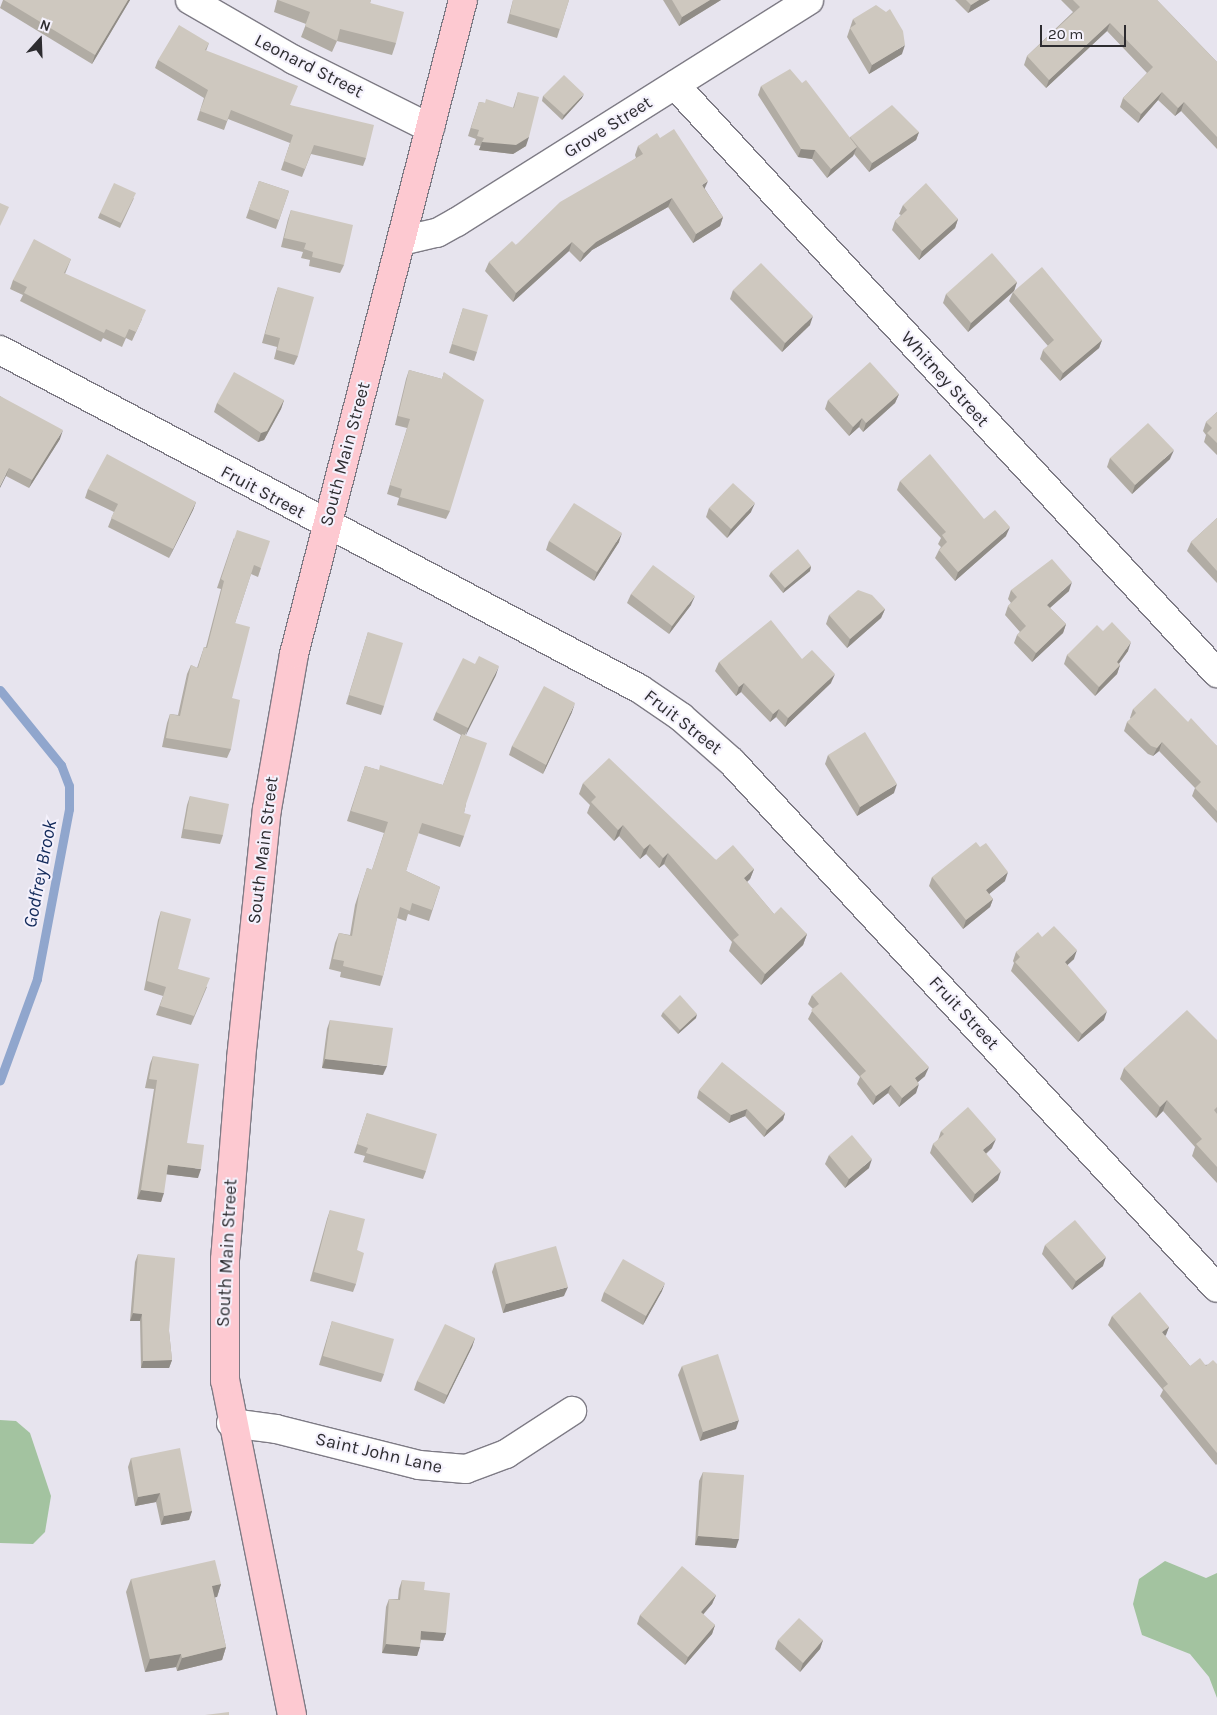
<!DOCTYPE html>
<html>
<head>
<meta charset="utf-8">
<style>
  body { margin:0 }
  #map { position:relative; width:1217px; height:1715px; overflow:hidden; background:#e7e4ee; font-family:Karla,sans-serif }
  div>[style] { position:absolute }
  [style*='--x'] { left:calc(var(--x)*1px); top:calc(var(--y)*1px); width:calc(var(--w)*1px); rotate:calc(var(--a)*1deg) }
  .green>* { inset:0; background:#a3c3a0 }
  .stream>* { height:9px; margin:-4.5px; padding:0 4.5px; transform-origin:4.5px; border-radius:4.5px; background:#90a6cd }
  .roads { filter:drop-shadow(1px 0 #7e7b85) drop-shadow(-1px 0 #7e7b85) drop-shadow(0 1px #7e7b85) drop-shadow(0 -1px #7e7b85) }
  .minor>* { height:28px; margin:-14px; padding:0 14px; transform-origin:14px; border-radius:14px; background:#fff }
  .major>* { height:28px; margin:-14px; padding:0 14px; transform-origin:14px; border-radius:14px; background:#fdc9d1 }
  .wall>* { inset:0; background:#b1aca4 }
  .shaded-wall>* { inset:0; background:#908c86 }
  .building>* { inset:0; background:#cec8bf }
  span { translate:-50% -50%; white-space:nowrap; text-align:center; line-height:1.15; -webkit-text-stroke:4px #f4f1fc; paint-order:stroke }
  .street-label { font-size:18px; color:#2d2c30 }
  .water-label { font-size:19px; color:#11295a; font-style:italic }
  .north { position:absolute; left:15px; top:15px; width:50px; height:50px; -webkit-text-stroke:4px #f4f1fc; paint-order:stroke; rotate:20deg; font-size:14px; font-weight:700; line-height:20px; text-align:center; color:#2d2c30 }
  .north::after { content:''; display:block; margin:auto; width:18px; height:22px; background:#2d2c30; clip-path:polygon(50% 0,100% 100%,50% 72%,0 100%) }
  .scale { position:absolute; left:1040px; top:25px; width:86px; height:22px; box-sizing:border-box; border:2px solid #2d2c30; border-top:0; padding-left:6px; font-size:15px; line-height:18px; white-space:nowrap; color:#2d2c30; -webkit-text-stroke:4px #f4f1fc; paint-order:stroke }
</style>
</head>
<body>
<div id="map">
  <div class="green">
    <div style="clip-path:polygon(0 1420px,16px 1421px,30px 1433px,51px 1496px,45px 1532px,33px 1544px,0 1543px)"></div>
    <div style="clip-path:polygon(1165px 1561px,1206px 1578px,1217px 1573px,1217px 1698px,1209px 1677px,1190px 1654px,1142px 1635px,1133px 1604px,1139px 1579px)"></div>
  </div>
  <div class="stream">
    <div style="--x:0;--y:690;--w:97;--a:50.9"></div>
    <div style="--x:61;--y:765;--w:22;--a:69"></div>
    <div style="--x:69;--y:786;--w:23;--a:90"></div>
    <div style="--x:69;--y:809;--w:173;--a:100.7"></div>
    <div style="--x:37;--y:979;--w:108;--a:110.1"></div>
  </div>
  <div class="roads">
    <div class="minor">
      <div style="--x:190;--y:0;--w:120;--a:30"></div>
      <div style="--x:294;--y:60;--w:152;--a:26.6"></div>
      <div style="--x:675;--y:85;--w:800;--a:47.33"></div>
      <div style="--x:401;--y:241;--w:37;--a:-13"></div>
      <div style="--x:437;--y:233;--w:23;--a:-29"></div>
      <div style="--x:457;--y:222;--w:416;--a:-32.2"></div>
      <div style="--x:0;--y:350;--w:724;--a:27.91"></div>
      <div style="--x:640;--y:689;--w:50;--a:34.3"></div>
      <div style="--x:681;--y:717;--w:68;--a:41.4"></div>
      <div style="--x:732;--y:762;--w:715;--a:47.32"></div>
      <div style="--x:231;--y:1423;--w:45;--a:7.6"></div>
      <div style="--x:276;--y:1429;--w:147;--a:14.1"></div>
      <div style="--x:419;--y:1465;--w:47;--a:4.9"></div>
      <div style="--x:466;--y:1469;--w:43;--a:-20.6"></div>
      <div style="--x:506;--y:1454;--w:79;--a:-33.1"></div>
    </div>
    <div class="major">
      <div style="--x:292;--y:1715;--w:341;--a:-101.3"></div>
      <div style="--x:225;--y:1381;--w:121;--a:-90"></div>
      <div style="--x:225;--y:1260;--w:202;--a:-85.4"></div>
      <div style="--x:241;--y:1059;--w:251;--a:-84.1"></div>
      <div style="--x:267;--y:809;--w:157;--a:-80.1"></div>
      <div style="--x:294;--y:654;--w:675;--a:-75.51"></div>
    </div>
  </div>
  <div class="wall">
    <div style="clip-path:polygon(3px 0,130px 0,92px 64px,0 8px)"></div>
    <div style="clip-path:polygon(277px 0,371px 0,370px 3px,396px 43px,392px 55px,337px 41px,332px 52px,301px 37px,306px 24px,274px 12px)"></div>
    <div style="clip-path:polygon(513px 0,569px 0,557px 38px,507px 23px)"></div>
    <div style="clip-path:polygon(663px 0,721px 0,679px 26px)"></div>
    <div style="clip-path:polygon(955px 0,990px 0,968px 13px)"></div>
    <div style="clip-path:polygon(1061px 0,1157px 0,1217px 62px,1217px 149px,1181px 111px,1175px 116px,1158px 100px,1138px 123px,1120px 107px,1123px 98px,1147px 73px,1107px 31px,1046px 88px,1024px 65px,1027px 56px,1073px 12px)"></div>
    <div style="clip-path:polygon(853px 19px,902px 54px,869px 74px,847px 37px)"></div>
    <div style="clip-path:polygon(209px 43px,206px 51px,290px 105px,366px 158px,363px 166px,311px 154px,302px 177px,281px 170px,290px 143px,228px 119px,224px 130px,197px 120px,204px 98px,155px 68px,158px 60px)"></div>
    <div style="clip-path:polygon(761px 86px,850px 138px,850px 137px,919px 132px,916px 140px,869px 172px,854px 154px,853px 156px,827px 178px,812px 159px,798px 157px,758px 95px)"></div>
    <div style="clip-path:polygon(518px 92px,526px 146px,513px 154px,479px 150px,481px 146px,474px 145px,476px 139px,468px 136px,479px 102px,485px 103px,513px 108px)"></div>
    <div style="clip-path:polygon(543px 96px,582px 98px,562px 120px,542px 101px)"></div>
    <div style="clip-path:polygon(660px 138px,705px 189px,723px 217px,720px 226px,693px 243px,668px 207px,592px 250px,580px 262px,569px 251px,513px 302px,485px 271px,489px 262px,516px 245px,636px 158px,635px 155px,638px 146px)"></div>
    <div style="clip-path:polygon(259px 181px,289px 191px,276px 229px,246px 218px)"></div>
    <div style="clip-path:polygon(134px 198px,120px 228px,98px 218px,100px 213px)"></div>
    <div style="clip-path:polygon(903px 205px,958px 219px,955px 228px,919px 260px,892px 230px,895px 221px,901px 215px,899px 214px)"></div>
    <div style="clip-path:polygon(291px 210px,344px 265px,340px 273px,309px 266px,310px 260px,301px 258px,303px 252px,281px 247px,288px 219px)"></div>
    <div style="clip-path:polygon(71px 259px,65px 274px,142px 319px,132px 341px,126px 338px,122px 347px,103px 338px,101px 342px,20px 301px,23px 295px,10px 289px,13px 280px)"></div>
    <div style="clip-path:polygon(1017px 282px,1014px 291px,968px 332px,943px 303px,946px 294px)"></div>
    <div style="clip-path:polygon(278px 287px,298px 356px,294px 365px,274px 359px,277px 347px,262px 343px,275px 296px)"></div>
    <div style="clip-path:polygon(733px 290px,810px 325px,782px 352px,730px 299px)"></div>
    <div style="clip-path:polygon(1013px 292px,1102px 340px,1099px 348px,1060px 381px,1040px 359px,1043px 350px,1048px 346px,1009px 301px)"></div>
    <div style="clip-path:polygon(463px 308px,477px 352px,474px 361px,449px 353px)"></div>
    <div style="clip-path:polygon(409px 370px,442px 379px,444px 372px,450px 511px,446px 519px,397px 505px,399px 498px,387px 494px,407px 428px,395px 425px,406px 379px)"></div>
    <div style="clip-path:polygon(899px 394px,895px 403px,863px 432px,859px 427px,849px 436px,825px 409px,828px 400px)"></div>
    <div style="clip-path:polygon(0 396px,60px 439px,29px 488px,6px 476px)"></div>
    <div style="clip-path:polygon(284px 400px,281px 409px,264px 440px,258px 442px,214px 412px,217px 403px)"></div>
    <div style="clip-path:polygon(1217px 412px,1217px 455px,1204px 442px,1206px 435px,1203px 431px,1206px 422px)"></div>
    <div style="clip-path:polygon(1110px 458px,1170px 459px,1132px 494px,1107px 467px)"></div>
    <div style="clip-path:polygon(900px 481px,1006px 536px,955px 581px,935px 558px,939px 550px,941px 547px,938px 544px,941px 538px,897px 490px)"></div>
    <div style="clip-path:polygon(88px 489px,196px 502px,193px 510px,169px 558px,108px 527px,114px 512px,85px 498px)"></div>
    <div style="clip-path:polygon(709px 508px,751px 512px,727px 538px,706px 517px)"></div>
    <div style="clip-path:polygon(1217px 518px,1217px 583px,1187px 551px,1191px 542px)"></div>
    <div style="clip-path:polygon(234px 538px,261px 568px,258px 577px,251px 574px,235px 623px,232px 698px,231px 749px,227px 758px,162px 747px,167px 723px,170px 714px,178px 715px,187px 674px,191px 665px,197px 668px,204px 647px,206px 647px,221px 589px,217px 588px)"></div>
    <div style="clip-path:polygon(549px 541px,619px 542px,594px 581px,546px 550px)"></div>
    <div style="clip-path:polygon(811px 566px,810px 571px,783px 593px,769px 576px,771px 572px)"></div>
    <div style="clip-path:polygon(1011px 590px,1069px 591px,1050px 608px,1066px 624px,1063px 633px,1032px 662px,1014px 643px,1017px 635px,1020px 632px,1005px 615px,1008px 606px,1011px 603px,1008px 599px)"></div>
    <div style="clip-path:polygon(631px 594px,691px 605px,669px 634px,627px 603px)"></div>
    <div style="clip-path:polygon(885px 609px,881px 618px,847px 648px,826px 624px,829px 615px)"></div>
    <div style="clip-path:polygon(1103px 631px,1128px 651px,1119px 664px,1120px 665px,1117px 674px,1095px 696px,1064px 664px,1067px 655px)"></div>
    <div style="clip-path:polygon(368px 632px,384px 706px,381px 715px,346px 704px)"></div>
    <div style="clip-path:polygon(802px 659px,831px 683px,785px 727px,776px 717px,770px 722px,741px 692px,736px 696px,715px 671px,719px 662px)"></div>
    <div style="clip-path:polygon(496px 675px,465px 735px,466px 804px,464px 813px,464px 836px,460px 847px,418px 833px,406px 871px,440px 887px,429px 921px,408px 914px,406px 921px,397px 918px,383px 976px,380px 986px,340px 977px,341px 972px,329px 969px,335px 943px,339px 933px,350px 935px,355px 905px,367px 868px,372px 870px,384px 833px,347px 821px,365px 766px,378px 770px,443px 785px,461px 735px,433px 720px,436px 712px)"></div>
    <div style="clip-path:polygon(1133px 709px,1188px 722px,1217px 746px,1217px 823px,1192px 796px,1195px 788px,1159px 751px,1153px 756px,1148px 754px,1124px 731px,1127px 722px,1131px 719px,1130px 718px)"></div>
    <div style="clip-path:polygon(572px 712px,543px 774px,509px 755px,512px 746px)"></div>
    <div style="clip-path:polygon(828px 755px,894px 793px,857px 816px,825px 764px)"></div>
    <div style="clip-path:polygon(583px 783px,716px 860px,754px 869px,750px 879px,747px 882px,774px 914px,807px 934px,803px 945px,761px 985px,729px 951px,732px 942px,664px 864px,659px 868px,646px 854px,640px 859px,619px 836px,614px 841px,587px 813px,590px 805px,579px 794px)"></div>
    <div style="clip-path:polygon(190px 796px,223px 835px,220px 844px,181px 838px,187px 805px)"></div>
    <div style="clip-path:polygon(932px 877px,1005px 881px,989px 894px,993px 899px,990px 907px,963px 929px,929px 886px)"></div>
    <div style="clip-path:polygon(161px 911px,178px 969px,207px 987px,191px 1025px,156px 1015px,163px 996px,144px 990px,158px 920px)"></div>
    <div style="clip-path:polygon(1042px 937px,1074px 959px,1067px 965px,1104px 1020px,1078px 1042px,1011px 971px,1014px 963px,1013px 961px,1016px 952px)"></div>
    <div style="clip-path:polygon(812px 995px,925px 1076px,918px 1082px,916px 1093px,899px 1107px,888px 1093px,873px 1105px,857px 1084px,860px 1077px,808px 1019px,813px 1009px,808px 1004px)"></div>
    <div style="clip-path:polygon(663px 1012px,696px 1018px,678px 1034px,661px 1016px)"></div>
    <div style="clip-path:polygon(330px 1020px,383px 1075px,322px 1068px,327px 1029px)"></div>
    <div style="clip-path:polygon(1217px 1040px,1217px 1183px,1192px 1156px,1195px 1147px,1163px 1111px,1156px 1118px,1120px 1079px,1124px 1068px)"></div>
    <div style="clip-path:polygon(153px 1056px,187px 1143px,198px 1178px,166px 1174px,161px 1202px,137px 1199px,154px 1089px,145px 1088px,150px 1064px)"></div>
    <div style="clip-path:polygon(699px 1090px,785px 1113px,783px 1120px,764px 1137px,745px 1116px,729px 1123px,697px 1098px)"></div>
    <div style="clip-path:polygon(367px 1113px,426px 1171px,423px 1179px,363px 1162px,365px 1156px,354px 1153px)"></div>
    <div style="clip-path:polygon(941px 1131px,992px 1148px,986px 1154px,998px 1180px,972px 1203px,930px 1153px,933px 1144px,938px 1140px)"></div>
    <div style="clip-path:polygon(829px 1155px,869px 1168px,845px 1188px,825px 1164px)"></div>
    <div style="clip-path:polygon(330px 1210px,357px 1250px,356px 1284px,353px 1292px,310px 1281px,327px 1219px)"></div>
    <div style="clip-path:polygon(1045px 1245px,1103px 1266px,1072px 1290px,1042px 1254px)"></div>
    <div style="clip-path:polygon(138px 1254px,169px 1331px,172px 1360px,169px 1368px,141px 1368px,140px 1321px,130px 1321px,135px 1262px)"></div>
    <div style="clip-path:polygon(495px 1263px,564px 1296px,503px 1313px,492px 1272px)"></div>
    <div style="clip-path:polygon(662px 1291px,643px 1325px,601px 1301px,604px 1292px)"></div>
    <div style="clip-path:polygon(1112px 1316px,1169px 1327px,1165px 1336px,1190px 1366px,1217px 1364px,1217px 1464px,1216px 1465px,1160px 1396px,1163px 1390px,1108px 1325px)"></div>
    <div style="clip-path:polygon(332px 1321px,384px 1374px,381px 1382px,319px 1365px)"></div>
    <div style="clip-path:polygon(475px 1338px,472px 1347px,444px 1404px,414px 1390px,417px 1381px)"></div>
    <div style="clip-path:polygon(682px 1366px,736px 1429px,700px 1441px,678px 1375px)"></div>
    <div style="clip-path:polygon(131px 1458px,192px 1511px,189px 1520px,161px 1525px,156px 1502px,135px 1506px,128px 1467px)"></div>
    <div style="clip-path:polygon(703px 1472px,736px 1548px,695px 1545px,699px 1481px)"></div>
    <div style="clip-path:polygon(131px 1579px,221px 1584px,217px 1597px,215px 1597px,226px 1647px,222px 1660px,177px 1671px,176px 1667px,145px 1672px,126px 1592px)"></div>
    <div style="clip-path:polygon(402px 1580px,424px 1590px,446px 1633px,443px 1641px,421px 1640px,417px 1656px,382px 1653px,386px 1607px,389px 1599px,398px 1599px,399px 1589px)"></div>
    <div style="clip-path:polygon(716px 1595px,712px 1604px,703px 1615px,715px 1625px,712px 1634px,685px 1665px,637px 1624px,640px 1615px)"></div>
    <div style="clip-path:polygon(778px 1640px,823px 1640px,820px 1649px,800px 1672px,775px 1649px)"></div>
  </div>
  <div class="shaded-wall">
    <div style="clip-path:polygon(128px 0,130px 0,92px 64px,95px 55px)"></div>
    <div style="clip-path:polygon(710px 0,721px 0,679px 26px,682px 17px)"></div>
    <div style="clip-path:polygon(979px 0,990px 0,968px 13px,971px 5px)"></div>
    <div style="clip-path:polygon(1110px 23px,1107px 31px,1046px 88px,1049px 80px)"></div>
    <div style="clip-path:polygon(905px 45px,902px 54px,869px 74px,872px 65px)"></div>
    <div style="clip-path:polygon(1162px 92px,1158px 100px,1138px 123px,1141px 114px)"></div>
    <div style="clip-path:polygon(584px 94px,582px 98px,562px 120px,564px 115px)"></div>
    <div style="clip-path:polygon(1184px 102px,1181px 111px,1175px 116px,1178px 108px)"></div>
    <div style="clip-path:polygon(919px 132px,916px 140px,869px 172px,872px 163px)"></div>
    <div style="clip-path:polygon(529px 137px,526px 146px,513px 154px,479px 150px,482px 142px)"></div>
    <div style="clip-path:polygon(857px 147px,853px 156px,827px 178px,831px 169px)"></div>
    <div style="clip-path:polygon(801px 149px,815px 150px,812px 159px,798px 157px)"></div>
    <div style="clip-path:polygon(708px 181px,704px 190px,702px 185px)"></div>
    <div style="clip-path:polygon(672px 198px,668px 207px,592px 250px,580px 262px,584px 253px,596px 242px)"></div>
    <div style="clip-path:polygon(723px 217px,720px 226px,693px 243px,696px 234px)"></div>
    <div style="clip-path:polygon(958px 219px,955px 228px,919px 260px,922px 251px)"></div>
    <div style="clip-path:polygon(572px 242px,569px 251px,513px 302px,516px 293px)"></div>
    <div style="clip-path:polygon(1017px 282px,1014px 291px,968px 332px,971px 323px)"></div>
    <div style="clip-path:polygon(813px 316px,810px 325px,782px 352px,785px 343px)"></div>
    <div style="clip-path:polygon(1102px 340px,1099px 348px,1060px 381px,1063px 373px)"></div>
    <div style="clip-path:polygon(899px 394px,895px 403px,863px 432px,866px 423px)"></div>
    <div style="clip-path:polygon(284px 400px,281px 409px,264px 440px,258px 442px,261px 433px)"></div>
    <div style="clip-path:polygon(862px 418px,859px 427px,849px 436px,853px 427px)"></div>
    <div style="clip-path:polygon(63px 430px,60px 439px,29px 488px,32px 480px)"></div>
    <div style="clip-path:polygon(1174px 450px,1170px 459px,1132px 494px,1135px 485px)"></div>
    <div style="clip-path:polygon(9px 468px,6px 476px,0 488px,0 486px)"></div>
    <div style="clip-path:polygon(196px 502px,193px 510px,169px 558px,173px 549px)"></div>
    <div style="clip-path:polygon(755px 503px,751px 512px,727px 538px,731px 529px)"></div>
    <div style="clip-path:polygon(1010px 527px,1006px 536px,955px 581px,958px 572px)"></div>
    <div style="clip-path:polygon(622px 533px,619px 542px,594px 581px,597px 572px)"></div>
    <div style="clip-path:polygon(811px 566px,810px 571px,783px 593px,785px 588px)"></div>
    <div style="clip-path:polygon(1072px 582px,1069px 591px,1044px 613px,1047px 605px)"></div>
    <div style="clip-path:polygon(695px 596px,691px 605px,669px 634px,672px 626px)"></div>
    <div style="clip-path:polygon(885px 609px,881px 618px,847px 648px,850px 639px)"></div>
    <div style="clip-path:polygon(1066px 624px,1063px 633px,1032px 662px,1036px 653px)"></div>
    <div style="clip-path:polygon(1131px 642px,1128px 651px,1114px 670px,1117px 662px)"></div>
    <div style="clip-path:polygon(1120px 665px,1117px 674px,1095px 696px,1099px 687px)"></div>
    <div style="clip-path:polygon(499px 666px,496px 675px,465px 737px,468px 728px)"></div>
    <div style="clip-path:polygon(835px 674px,831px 683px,785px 727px,788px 718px)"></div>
    <div style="clip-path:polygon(744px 683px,741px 692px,736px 696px,739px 687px)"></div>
    <div style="clip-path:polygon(575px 703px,572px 712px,543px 774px,546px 765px)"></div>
    <div style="clip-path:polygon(779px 709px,776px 717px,770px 722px,773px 714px)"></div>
    <div style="clip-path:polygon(1162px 742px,1159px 751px,1153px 756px,1157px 748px)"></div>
    <div style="clip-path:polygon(897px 784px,894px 793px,857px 816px,860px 807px)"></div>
    <div style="clip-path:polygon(623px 825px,619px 836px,614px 841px,618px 830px)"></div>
    <div style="clip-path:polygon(650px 844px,646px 854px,640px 859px,644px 849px)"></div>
    <div style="clip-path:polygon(668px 853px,664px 864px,659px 868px,663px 858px)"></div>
    <div style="clip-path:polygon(754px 869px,750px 879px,740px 888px,744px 878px)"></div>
    <div style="clip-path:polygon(1008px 872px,1005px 881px,983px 899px,986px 890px)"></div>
    <div style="clip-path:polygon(993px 899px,990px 907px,963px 929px,966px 920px)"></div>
    <div style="clip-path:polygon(807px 934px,803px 945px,761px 985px,765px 974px)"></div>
    <div style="clip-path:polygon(1077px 950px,1074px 959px,1061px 971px,1065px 962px)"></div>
    <div style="clip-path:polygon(1107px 1011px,1104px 1020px,1078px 1042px,1082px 1034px)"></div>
    <div style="clip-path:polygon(697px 1014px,696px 1018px,678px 1034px,680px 1030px)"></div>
    <div style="clip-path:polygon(325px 1059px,387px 1066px,383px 1075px,322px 1068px)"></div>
    <div style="clip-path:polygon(929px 1067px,925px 1076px,912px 1087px,915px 1078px)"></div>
    <div style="clip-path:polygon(919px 1084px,916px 1093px,899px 1107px,902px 1098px)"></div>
    <div style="clip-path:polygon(891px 1085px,888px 1093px,873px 1105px,876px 1096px)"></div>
    <div style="clip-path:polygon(1167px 1100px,1163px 1111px,1156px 1118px,1160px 1107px)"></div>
    <div style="clip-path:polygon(747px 1109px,745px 1116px,729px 1123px,731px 1115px)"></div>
    <div style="clip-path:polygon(785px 1113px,783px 1120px,764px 1137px,767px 1130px)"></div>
    <div style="clip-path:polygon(996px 1139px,992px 1148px,979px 1159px,983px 1150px)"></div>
    <div style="clip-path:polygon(872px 1159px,869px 1168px,845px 1188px,849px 1179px)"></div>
    <div style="clip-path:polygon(168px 1165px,201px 1169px,198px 1178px,164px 1174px)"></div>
    <div style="clip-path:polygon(1001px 1171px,998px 1180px,972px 1203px,975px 1194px)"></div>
    <div style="clip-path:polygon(141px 1190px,164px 1193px,161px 1202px,137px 1199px)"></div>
    <div style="clip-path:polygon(1106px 1257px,1103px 1266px,1072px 1290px,1076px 1281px)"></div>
    <div style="clip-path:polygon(665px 1283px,662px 1291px,643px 1325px,646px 1316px)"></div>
    <div style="clip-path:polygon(568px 1287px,564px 1296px,503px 1313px,506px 1304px)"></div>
    <div style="clip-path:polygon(133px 1313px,142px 1314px,140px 1321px,130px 1321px)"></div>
    <div style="clip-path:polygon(1169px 1327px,1166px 1335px,1159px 1341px,1162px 1332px)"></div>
    <div style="clip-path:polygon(475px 1338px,472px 1347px,444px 1404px,447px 1395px)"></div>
    <div style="clip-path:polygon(172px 1360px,169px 1368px,141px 1368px,143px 1361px)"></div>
    <div style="clip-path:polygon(739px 1420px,736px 1429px,700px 1441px,703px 1432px)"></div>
    <div style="clip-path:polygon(160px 1493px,156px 1502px,135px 1506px,138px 1497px)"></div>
    <div style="clip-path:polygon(192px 1511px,189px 1520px,161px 1525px,164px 1516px)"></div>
    <div style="clip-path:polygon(698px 1536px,739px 1539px,736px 1548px,695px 1545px)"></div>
    <div style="clip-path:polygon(221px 1584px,217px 1597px,207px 1599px,212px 1586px)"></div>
    <div style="clip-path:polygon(716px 1595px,712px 1604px,697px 1621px,701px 1612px)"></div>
    <div style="clip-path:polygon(715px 1625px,712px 1634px,685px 1665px,688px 1657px)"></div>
    <div style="clip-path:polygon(421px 1631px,446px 1633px,443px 1641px,418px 1639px)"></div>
    <div style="clip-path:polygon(823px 1640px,820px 1649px,800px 1672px,803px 1663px)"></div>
    <div style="clip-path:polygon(386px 1644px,420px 1647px,417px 1656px,382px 1653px)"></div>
    <div style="clip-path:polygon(226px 1647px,222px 1660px,177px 1671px,182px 1658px)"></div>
    <div style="clip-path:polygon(181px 1654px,176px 1667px,145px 1672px,150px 1659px)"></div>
  </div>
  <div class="building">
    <div style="clip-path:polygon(4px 0,128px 0,95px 55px)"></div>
    <div style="clip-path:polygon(278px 0,371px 0,370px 3px,404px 12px,396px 43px,340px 29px,337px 41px,305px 26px,310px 12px)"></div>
    <div style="clip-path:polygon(513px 0,569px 0,560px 29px,510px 14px)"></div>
    <div style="clip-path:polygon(672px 0,710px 0,682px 17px)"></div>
    <div style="clip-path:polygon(966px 0,979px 0,971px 5px)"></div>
    <div style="clip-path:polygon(1073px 0,1157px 0,1217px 62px,1217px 137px,1184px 102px,1178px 108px,1162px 92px,1141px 114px,1123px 98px,1153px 67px,1110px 23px,1049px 80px,1027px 56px,1080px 7px)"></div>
    <div style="clip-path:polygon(876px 5px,886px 12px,890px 9px,903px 31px,905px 45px,872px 65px,850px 28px,856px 24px,853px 19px)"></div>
    <div style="clip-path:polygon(179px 25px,209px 43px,205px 50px,298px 86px,290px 105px,374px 125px,366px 158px,314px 145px,305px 169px,284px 161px,293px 135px,231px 110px,227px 121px,200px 111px,208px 90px,158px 60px)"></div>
    <div style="clip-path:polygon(790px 69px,802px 83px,806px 80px,857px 147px,831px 169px,815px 150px,801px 149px,761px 86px)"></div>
    <div style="clip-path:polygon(564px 75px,584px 94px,564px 115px,543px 96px)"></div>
    <div style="clip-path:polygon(518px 92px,539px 97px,529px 137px,516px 145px,482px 142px,484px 138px,477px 136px,479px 130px,471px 128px,479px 102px,485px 103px,486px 99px,514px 108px)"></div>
    <div style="clip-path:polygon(892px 105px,919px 132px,872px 163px,850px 137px)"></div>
    <div style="clip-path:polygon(674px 129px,708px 181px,702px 185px,723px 217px,696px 234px,672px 198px,596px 242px,584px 253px,572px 242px,516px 293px,489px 262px,512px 241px,516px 245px,560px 202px,643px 154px,638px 146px,657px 133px,660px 138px)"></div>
    <div style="clip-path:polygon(259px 181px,289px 191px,279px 220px,249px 209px)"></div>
    <div style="clip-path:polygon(114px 183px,136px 193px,121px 223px,100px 213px)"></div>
    <div style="clip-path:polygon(926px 183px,958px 219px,922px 251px,895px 221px,907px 210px,903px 205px)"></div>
    <div style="clip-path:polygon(0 203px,9px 207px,0 226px)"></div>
    <div style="clip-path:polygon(291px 210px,353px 225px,344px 265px,312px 257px,313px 252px,304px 249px,306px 243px,284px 238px)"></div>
    <div style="clip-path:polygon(34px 239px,71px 259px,64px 273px,146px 310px,136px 332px,129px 329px,125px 338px,106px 329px,104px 333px,24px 293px,27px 287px,13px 280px)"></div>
    <div style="clip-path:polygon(992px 253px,1017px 282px,971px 323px,946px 294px)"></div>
    <div style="clip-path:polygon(761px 263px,813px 316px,785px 343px,733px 290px)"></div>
    <div style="clip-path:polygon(1042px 267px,1102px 340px,1063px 373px,1043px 350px,1054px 340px,1013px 292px)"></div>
    <div style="clip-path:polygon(278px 287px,314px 297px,298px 356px,277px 350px,280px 338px,265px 334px)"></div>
    <div style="clip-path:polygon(463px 308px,488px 315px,477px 352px,452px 344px)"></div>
    <div style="clip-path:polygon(870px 362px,899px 394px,866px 423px,862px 418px,853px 427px,828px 400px)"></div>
    <div style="clip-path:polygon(409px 370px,442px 379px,444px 372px,484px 400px,450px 511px,400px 497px,402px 489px,390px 485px,410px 419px,398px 416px)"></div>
    <div style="clip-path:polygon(234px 372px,284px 400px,267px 431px,261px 433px,217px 403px)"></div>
    <div style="clip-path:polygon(0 396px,63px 430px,32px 480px,9px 468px,0 486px)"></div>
    <div style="clip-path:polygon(1217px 412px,1217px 443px,1207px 433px,1212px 428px,1206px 422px)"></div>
    <div style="clip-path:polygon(1148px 423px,1174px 450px,1135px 485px,1110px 458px)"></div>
    <div style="clip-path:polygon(107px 454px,196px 502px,173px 549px,111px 518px,118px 504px,88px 489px)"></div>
    <div style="clip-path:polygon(930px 454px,984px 519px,995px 510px,1010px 527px,958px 572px,939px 550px,947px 542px,942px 535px,946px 532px,900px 481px)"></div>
    <div style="clip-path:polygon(733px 483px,755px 503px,731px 529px,709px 508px)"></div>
    <div style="clip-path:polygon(574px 503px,622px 533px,597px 572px,549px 541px)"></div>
    <div style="clip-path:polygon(1217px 518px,1217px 571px,1191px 542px)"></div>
    <div style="clip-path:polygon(237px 530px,270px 541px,261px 568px,254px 565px,235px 623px,250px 627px,232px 698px,240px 700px,231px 749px,166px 738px,170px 714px,180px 716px,191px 665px,198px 668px,204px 647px,207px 648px,224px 581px,221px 579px)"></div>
    <div style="clip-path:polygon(798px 549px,811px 566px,785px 588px,771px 572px)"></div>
    <div style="clip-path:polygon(1052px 559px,1072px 582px,1047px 605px,1066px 624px,1036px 653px,1017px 635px,1026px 626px,1008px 606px,1017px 597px,1011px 590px)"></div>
    <div style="clip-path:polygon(653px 565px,695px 596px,672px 626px,631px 594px)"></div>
    <div style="clip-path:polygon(858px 590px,872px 595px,885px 609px,850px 639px,829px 615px)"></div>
    <div style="clip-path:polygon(771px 620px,802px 659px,812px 650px,835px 674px,788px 718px,779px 709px,773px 714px,744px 683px,739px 687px,719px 662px)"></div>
    <div style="clip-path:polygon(1112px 622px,1131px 642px,1117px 662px,1120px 665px,1099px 687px,1067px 655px,1097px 625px,1103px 631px)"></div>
    <div style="clip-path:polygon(368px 632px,403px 643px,384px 706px,349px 695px)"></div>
    <div style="clip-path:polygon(479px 656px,499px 666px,468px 728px,436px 712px,463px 658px,475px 664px)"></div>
    <div style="clip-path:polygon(544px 686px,575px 703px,546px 765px,512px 746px)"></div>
    <div style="clip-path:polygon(1155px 688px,1188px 722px,1191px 718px,1217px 746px,1217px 811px,1195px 788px,1201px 782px,1162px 742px,1157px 748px,1151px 746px,1127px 722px,1136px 713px,1133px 709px)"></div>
    <div style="clip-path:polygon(865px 732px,897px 784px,860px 807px,828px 755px)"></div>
    <div style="clip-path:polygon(462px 734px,487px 743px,466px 804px,464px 813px,471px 815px,464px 836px,422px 823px,406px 871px,440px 887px,432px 910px,412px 903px,410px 911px,400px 907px,383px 976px,343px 966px,344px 961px,333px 959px,339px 933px,352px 936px,359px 894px,367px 868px,372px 870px,388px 822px,351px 811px,365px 766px,379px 770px,380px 765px,443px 785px)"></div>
    <div style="clip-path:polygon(609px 758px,716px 860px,733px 845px,754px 869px,744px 878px,774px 914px,781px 907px,807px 934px,765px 974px,733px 940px,739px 935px,668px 853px,663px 858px,650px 844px,644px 849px,623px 825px,618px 830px,591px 802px,596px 797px,583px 783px)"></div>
    <div style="clip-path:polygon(190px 796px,229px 804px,223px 835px,184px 829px)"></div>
    <div style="clip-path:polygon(976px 842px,980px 847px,986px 843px,1008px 872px,986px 890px,993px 899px,966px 920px,932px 877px)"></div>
    <div style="clip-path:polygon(161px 911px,191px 919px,178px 969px,210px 978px,194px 1016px,160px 1006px,166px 987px,147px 981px)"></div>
    <div style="clip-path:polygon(1054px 926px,1077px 950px,1065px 962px,1107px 1011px,1082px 1034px,1015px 962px,1020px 957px,1016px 952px,1038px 932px,1042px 937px)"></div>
    <div style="clip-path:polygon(841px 972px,929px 1067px,915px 1078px,919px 1084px,902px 1098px,891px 1085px,876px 1096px,860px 1076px,866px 1071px,811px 1010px,819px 1004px,812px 995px)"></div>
    <div style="clip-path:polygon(680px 995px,697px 1014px,680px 1030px,663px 1012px)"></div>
    <div style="clip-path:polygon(1187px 1010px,1217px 1040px,1217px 1107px,1214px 1110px,1217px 1114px,1217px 1167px,1196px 1144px,1202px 1139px,1167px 1100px,1160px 1107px,1124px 1068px)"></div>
    <div style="clip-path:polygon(330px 1020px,393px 1028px,387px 1066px,325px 1059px)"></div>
    <div style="clip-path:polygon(153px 1056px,199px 1064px,187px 1143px,204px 1145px,201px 1169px,168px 1165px,164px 1193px,141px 1190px,157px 1080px,149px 1079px)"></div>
    <div style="clip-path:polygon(722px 1062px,785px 1113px,767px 1130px,747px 1109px,731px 1115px,699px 1090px)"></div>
    <div style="clip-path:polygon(968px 1107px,996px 1139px,983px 1150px,1001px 1171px,975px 1194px,933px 1144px,944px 1134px,941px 1131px)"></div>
    <div style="clip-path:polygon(367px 1113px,437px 1134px,426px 1171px,366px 1153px,368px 1148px,357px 1144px)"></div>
    <div style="clip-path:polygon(852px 1135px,872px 1159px,849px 1179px,829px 1155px)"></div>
    <div style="clip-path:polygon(330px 1210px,365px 1219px,357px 1250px,364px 1253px,356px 1284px,314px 1272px)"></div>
    <div style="clip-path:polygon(1075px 1220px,1106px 1257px,1076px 1281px,1045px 1245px)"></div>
    <div style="clip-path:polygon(556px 1246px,568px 1287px,506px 1304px,495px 1263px)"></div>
    <div style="clip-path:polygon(138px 1254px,175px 1258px,169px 1331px,172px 1360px,143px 1361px,142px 1314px,133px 1313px)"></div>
    <div style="clip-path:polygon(623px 1259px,665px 1283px,646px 1316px,604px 1292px)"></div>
    <div style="clip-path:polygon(1140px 1292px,1169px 1327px,1162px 1332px,1190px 1366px,1200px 1358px,1206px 1366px,1213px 1360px,1217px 1364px,1217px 1453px,1163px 1388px,1168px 1384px,1112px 1316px)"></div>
    <div style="clip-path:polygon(332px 1321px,394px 1339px,384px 1374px,323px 1356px)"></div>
    <div style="clip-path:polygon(445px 1324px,475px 1338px,447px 1395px,417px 1381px)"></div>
    <div style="clip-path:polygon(718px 1354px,739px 1420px,703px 1432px,682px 1366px)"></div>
    <div style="clip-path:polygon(180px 1448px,192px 1511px,164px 1516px,160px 1493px,138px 1497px,131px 1458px)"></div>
    <div style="clip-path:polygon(703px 1472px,744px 1475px,739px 1539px,698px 1536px)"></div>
    <div style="clip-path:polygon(215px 1560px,221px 1584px,212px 1586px,226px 1647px,182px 1658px,181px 1654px,150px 1659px,131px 1579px)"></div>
    <div style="clip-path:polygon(682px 1566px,716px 1595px,701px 1612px,715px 1625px,688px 1657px,640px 1615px)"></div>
    <div style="clip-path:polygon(402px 1580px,425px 1582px,424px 1590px,450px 1593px,446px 1633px,421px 1631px,420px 1647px,386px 1644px,389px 1599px,400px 1600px)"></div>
    <div style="clip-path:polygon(799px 1618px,823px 1640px,803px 1663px,778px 1640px)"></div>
    <div style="clip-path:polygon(229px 1712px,229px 1715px,205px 1715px)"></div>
  </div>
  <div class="street-label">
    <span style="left:309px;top:66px;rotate:27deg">Leonard Street</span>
    <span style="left:608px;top:127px;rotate:-32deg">Grove Street</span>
    <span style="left:945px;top:379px;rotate:48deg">Whitney Street</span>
    <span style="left:345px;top:454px;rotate:-75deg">South Main Street</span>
    <span style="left:263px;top:492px;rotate:28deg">Fruit Street</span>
    <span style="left:683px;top:722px;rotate:38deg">Fruit Street</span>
    <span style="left:263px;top:850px;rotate:-83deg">South Main Street</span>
    <span style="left:964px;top:1013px;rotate:47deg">Fruit Street</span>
    <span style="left:227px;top:1253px;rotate:-87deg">South Main Street</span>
    <span style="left:379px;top:1453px;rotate:13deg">Saint John Lane</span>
  </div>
  <div class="water-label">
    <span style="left:41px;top:874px;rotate:-79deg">Godfrey Brook</span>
  </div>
  <div class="north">N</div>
  <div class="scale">20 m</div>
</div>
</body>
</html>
